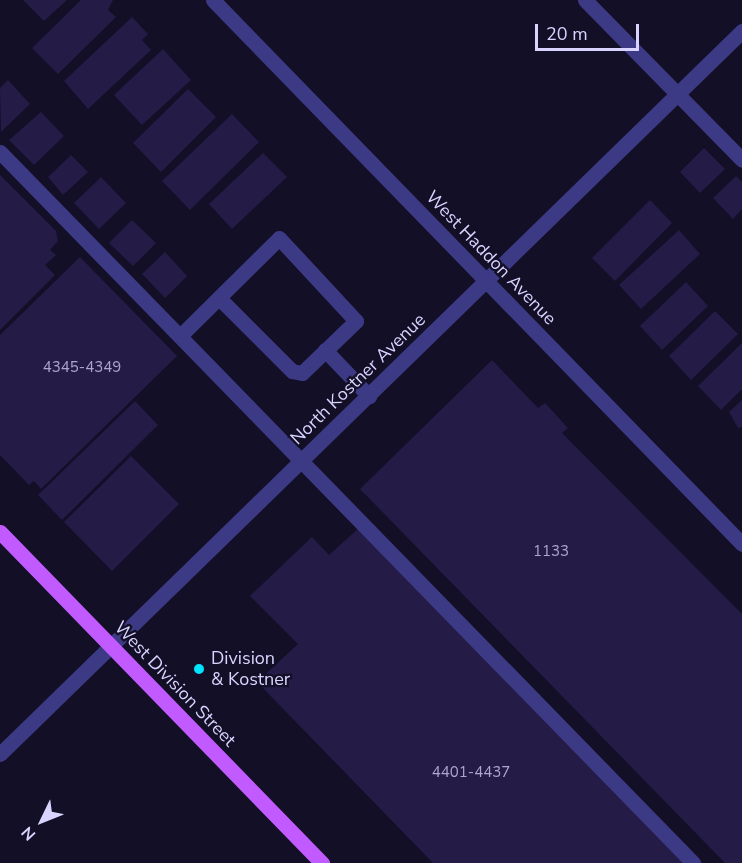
<!DOCTYPE html>
<html>
<head>
<meta charset="utf-8">
<style>
  body { margin:0 }
  #map { position:relative; width:742px; height:863px; overflow:hidden; background:#130f26; font-family:"Nunito Sans",sans-serif }
  div>[style] { position:absolute }
  [style*='--x'] { left:calc(var(--x)*1px); top:calc(var(--y)*1px); width:calc(var(--w)*1px); rotate:calc(var(--a)*1deg) }
  .building>* { inset:0; background:#241b47 }
  .minor>* { height:15px; margin:-7.5px; padding:0 7.5px; transform-origin:7.5px; border-radius:7.5px; background:#3d3a85 }
  .major>* { height:15px; margin:-7.5px; padding:0 7.5px; transform-origin:7.5px; border-radius:7.5px; background:#c25bff }
  .dots>* { width:16px; height:16px; translate:-50% -50%; box-sizing:border-box; border:3px solid #130f26; border-radius:50% }
  span { translate:-50% -50%; white-space:nowrap; text-align:center; line-height:1.15; -webkit-text-stroke:4.5px #130f26; paint-order:stroke }
  .number-label { font-size:15px; color:#aca6d1 }
  .number-label span { -webkit-text-stroke-width:0 }
  .street-label { font-size:18px; color:#d9d4ff }
  .poi-label { font-size:18px; color:#d9d4ff }
  .left { translate:0 -50%; text-align:left }
  .north { position:absolute; left:12px; top:791px; width:60px; height:60px; -webkit-text-stroke:4px #130f26; paint-order:stroke; rotate:227deg; font-size:16px; font-weight:700; line-height:24px; text-align:center; color:#d9d4ff }
  .north::after { content:''; display:block; margin:auto; width:21px; height:27px; background:#d9d4ff; clip-path:polygon(50% 0,100% 100%,50% 72%,0 100%) }
  .scale { position:absolute; left:535px; top:24px; width:104px; height:27px; box-sizing:border-box; border:3px solid #d9d4ff; border-top:0; padding-left:8px; font-size:18px; line-height:21px; white-space:nowrap; color:#d9d4ff; -webkit-text-stroke:4px #130f26; paint-order:stroke }
</style>
</head>
<body>
<div id="map">
  <div class="building">
    <div style="clip-path:polygon(23px 0,67px 0,44px 21px)"></div>
    <div style="clip-path:polygon(81px 0,113px 0,108px 10px,116px 17px,58px 74px,32px 48px)"></div>
    <div style="clip-path:polygon(132px 17px,148px 34px,142px 40px,151px 50px,88px 109px,64px 81px)"></div>
    <div style="clip-path:polygon(163px 49px,191px 80px,142px 125px,114px 95px)"></div>
    <div style="clip-path:polygon(8px 80px,30px 104px,1px 132px,0 88px)"></div>
    <div style="clip-path:polygon(188px 89px,216px 117px,161px 172px,133px 143px)"></div>
    <div style="clip-path:polygon(41px 112px,64px 136px,34px 165px,9px 140px)"></div>
    <div style="clip-path:polygon(232px 114px,259px 142px,190px 210px,162px 181px)"></div>
    <div style="clip-path:polygon(704px 148px,725px 169px,700px 193px,680px 172px)"></div>
    <div style="clip-path:polygon(263px 153px,287px 177px,232px 229px,209px 204px)"></div>
    <div style="clip-path:polygon(71px 155px,88px 172px,63px 195px,48px 177px)"></div>
    <div style="clip-path:polygon(0 175px,56px 231px,58px 241px,50px 250px,56px 255px,45px 265px,55px 275px,0 330px)"></div>
    <div style="clip-path:polygon(736px 176px,742px 182px,742px 209px,733px 219px,713px 198px)"></div>
    <div style="clip-path:polygon(101px 177px,126px 203px,99px 229px,74px 203px)"></div>
    <div style="clip-path:polygon(650px 200px,672px 223px,615px 281px,592px 258px)"></div>
    <div style="clip-path:polygon(132px 220px,156px 243px,133px 266px,109px 243px)"></div>
    <div style="clip-path:polygon(679px 230px,700px 254px,641px 309px,619px 285px)"></div>
    <div style="clip-path:polygon(165px 252px,187px 276px,165px 298px,142px 274px)"></div>
    <div style="clip-path:polygon(80px 257px,177px 356px,41px 489px,34px 481px,29px 485px,0 455px,0 335px)"></div>
    <div style="clip-path:polygon(686px 282px,708px 306px,662px 350px,640px 326px)"></div>
    <div style="clip-path:polygon(715px 311px,738px 334px,691px 380px,669px 356px)"></div>
    <div style="clip-path:polygon(742px 343px,742px 389px,721px 410px,698px 386px)"></div>
    <div style="clip-path:polygon(492px 360px,538px 408px,545px 403px,568px 428px,562px 433px,742px 614px,742px 863px,725px 863px,360px 489px)"></div>
    <div style="clip-path:polygon(742px 400px,742px 427px,738px 428px,729px 412px)"></div>
    <div style="clip-path:polygon(135px 401px,158px 425px,62px 520px,38px 495px)"></div>
    <div style="clip-path:polygon(131px 456px,179px 504px,112px 571px,64px 522px)"></div>
    <div style="clip-path:polygon(360px 527px,685px 863px,433px 863px,257px 682px,298px 644px,250px 596px,312px 537px,329px 555px)"></div>
  </div>
  <div class="minor">
    <div style="--x:213;--y:0;--w:759;--a:45.8"></div>
    <div style="--x:585;--y:0;--w:224;--a:45.5"></div>
    <div style="--x:0;--y:152;--w:993;--a:45.73"></div>
    <div style="--x:180;--y:336;--w:139;--a:-44.7"></div>
    <div style="--x:279;--y:238;--w:113;--a:47.1"></div>
    <div style="--x:356;--y:321;--w:75;--a:136.1"></div>
    <div style="--x:302;--y:373;--w:10;--a:-169"></div>
    <div style="--x:292;--y:371;--w:103;--a:-135"></div>
    <div style="--x:325;--y:350;--w:64;--a:46.3"></div>
    <div style="--x:0;--y:754;--w:1036;--a:-44.26"></div>
  </div>
  <div class="major">
    <div style="--x:0;--y:532;--w:462;--a:45.8"></div>
  </div>
  <div class="dots">
    <div style="left:199px;top:669px;background:#00e5ff"></div>
  </div>
  <div class="number-label">
    <span style="left:82px;top:368px">4345-4349</span>
    <span style="left:551px;top:552px">1133</span>
    <span style="left:471px;top:773px">4401-4437</span>
  </div>
  <div class="street-label">
    <span style="left:491px;top:258px;rotate:46deg">West Haddon Avenue</span>
    <span style="left:358px;top:379px;rotate:-44deg">North Kostner Avenue</span>
    <span style="left:175px;top:684px;rotate:46deg">West Division Street</span>
  </div>
  <div class="poi-label">
    <span class="left" style="left:211px;top:669px">Division<br>&amp; Kostner</span>
  </div>
  <div class="north">N</div>
  <div class="scale">20 m</div>
</div>
</body>
</html>
